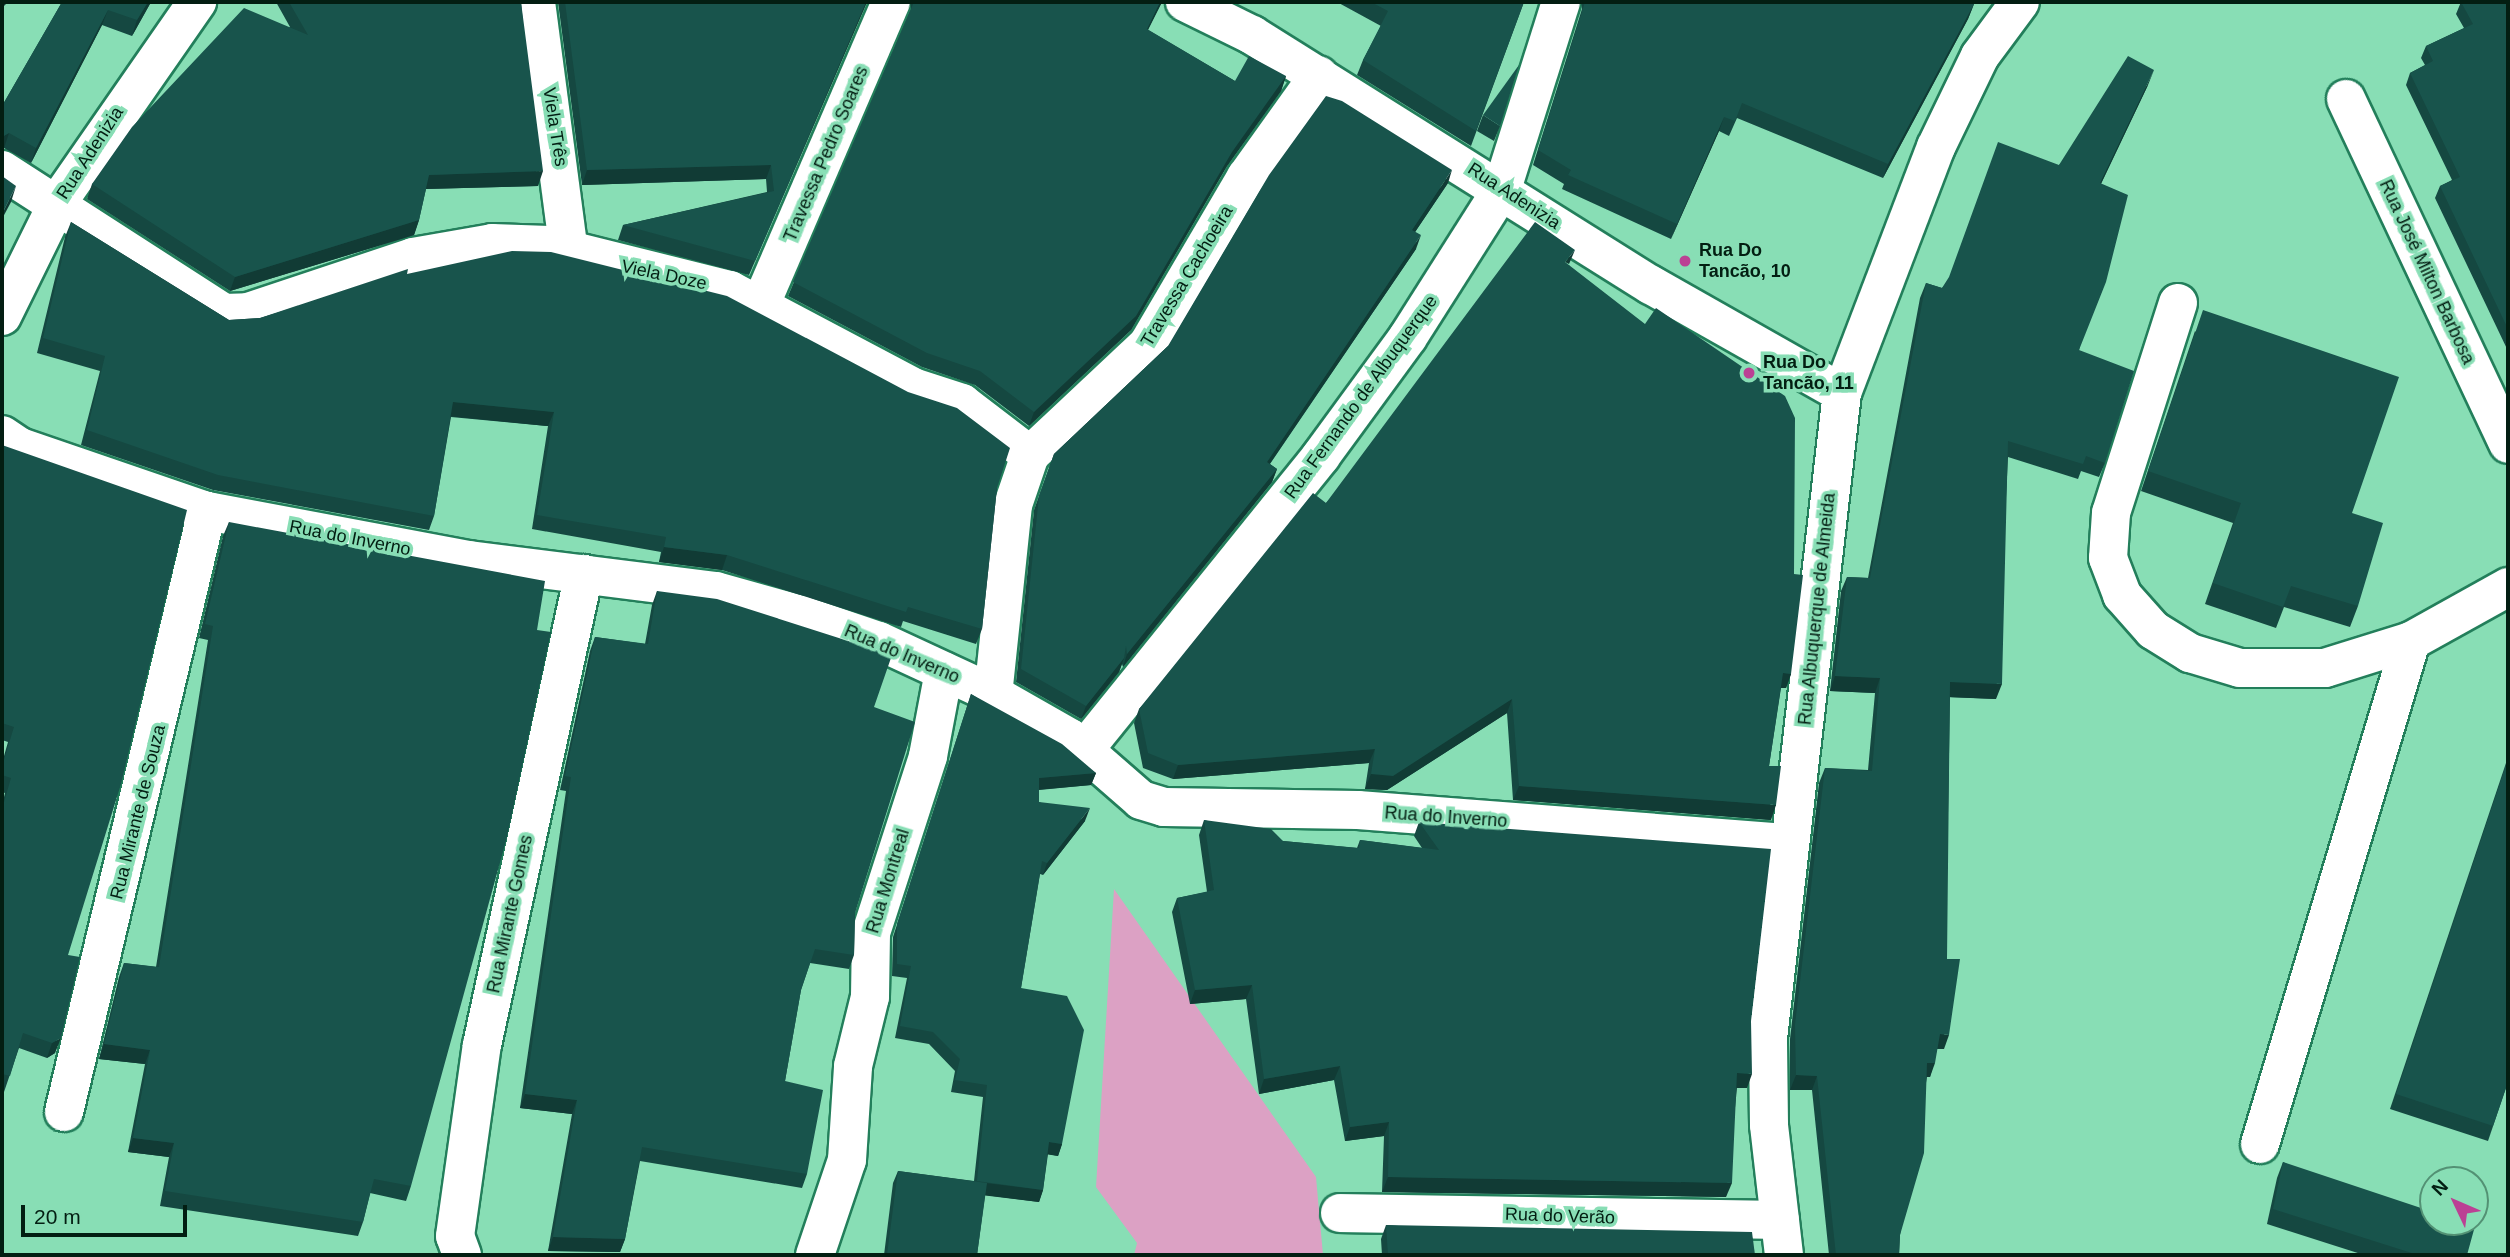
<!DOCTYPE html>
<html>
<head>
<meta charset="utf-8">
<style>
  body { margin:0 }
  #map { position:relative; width:2510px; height:1257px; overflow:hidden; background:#88deb5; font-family:Arial,sans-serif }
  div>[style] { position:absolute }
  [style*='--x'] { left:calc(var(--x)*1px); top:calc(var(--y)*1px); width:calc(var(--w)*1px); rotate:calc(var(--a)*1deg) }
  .green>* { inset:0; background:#dca1c4 }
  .roads { filter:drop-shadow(2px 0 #237f5b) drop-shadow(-2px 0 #237f5b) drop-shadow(0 2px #237f5b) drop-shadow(0 -2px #237f5b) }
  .minor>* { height:38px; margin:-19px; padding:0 19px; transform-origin:19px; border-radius:19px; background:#fff }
  .wall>* { inset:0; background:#154841 }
  .shaded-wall>* { inset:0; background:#113b35 }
  .building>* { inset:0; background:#18544c }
  .dots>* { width:19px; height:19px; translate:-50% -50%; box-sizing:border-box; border:4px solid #88deb5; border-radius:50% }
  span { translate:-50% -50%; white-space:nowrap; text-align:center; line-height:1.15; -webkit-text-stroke:7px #88deb5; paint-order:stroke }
  .street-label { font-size:18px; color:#031e12 }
  .poi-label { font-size:18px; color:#031e12; font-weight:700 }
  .left { translate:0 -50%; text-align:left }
  .frame { position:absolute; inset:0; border:4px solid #031e12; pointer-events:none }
  .north { position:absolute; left:2419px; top:1166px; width:70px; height:70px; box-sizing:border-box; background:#88deb5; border:2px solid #539174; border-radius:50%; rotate:314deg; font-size:19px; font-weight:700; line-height:28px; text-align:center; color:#031e12 }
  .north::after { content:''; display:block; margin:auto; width:24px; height:32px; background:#bb4194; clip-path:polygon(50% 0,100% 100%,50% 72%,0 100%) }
  .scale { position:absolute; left:21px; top:1205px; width:166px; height:32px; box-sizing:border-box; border:4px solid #031e12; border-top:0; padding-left:9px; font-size:21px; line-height:24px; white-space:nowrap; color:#031e12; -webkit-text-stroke:5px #88deb5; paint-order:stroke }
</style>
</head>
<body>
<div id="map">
  <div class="green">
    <div style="clip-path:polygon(1114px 889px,1316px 1177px,1323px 1255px,1134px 1255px,1137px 1243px,1096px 1187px)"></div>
  </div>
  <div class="roads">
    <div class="minor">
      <div style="--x:536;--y:2;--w:252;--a:82.5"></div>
      <div style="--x:1185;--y:2;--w:75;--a:26.2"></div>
      <div style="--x:1252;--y:35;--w:471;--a:32.1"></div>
      <div style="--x:1651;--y:285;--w:219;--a:29.5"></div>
      <div style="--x:2346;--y:99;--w:381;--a:64.8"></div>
      <div style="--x:2;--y:170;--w:264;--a:32.8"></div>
      <div style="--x:224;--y:313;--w:24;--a:-2"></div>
      <div style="--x:248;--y:312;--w:174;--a:-18.4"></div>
      <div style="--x:413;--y:257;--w:80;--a:-10"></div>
      <div style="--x:492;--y:243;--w:57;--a:2"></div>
      <div style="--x:549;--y:245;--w:187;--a:14"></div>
      <div style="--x:730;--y:290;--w:207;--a:27.9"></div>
      <div style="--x:913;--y:387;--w:52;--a:18.1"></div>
      <div style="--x:962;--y:403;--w:86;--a:37.4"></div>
      <div style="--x:1030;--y:455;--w:53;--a:108.8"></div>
      <div style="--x:1013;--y:505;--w:190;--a:96"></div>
      <div style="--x:2178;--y:303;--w:220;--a:107.7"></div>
      <div style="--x:2111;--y:513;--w:45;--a:93.8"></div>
      <div style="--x:2108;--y:558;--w:40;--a:69"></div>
      <div style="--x:2122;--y:595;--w:47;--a:48.5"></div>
      <div style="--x:2153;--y:630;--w:44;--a:31.9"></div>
      <div style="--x:2190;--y:653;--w:52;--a:16.7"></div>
      <div style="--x:2240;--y:668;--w:85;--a:0"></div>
      <div style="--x:2325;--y:668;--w:90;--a:-17.4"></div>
      <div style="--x:2411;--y:641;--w:111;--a:-29.1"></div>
      <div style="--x:760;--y:306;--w:331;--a:-66.7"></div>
      <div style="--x:2;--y:316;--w:127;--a:-63.8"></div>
      <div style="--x:58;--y:202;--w:244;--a:-55.2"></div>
      <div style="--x:2;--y:435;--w:22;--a:34"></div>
      <div style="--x:20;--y:447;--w:198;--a:18.9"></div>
      <div style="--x:207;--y:511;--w:267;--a:10.6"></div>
      <div style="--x:469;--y:560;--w:249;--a:7.2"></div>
      <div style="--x:716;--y:591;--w:89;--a:15.6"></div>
      <div style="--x:802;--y:615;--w:81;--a:18.7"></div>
      <div style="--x:879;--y:641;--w:126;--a:24.9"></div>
      <div style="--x:993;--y:694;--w:89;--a:29.7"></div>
      <div style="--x:1070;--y:738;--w:94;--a:41.1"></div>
      <div style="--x:1141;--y:800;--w:24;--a:17"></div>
      <div style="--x:1164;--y:807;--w:194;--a:0.9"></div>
      <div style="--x:1358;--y:810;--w:432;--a:4.4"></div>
      <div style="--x:1030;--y:455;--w:162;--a:-43.2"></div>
      <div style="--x:1148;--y:344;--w:194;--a:-59.6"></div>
      <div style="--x:1246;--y:177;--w:125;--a:-54.4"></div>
      <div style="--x:1084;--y:750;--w:378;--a:-51.1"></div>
      <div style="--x:1321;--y:456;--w:147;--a:-53.8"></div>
      <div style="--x:1408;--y:337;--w:175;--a:-57.6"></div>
      <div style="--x:1502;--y:189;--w:196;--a:-72.5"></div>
      <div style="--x:64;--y:1112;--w:618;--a:-76.62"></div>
      <div style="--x:2260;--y:1144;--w:525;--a:-73.29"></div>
      <div style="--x:1340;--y:1213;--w:440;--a:0.9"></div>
      <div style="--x:462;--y:1255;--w:20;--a:-110"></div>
      <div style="--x:455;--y:1236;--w:193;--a:-82"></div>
      <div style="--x:482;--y:1045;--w:482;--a:-77.8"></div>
      <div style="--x:815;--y:1255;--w:100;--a:-71.4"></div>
      <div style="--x:847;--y:1160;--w:94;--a:-86.3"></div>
      <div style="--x:853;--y:1066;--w:71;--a:-76.2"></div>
      <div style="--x:870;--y:997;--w:64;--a:-89.1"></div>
      <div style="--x:871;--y:933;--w:186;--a:-72.1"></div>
      <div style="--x:928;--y:756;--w:86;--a:-79.3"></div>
      <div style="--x:1784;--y:1255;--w:131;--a:-96.6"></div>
      <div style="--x:1769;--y:1125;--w:87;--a:-90.7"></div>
      <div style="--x:1768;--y:1038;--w:649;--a:-83.46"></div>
      <div style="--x:1842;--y:393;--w:263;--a:-69.1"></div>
      <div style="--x:1936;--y:147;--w:101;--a:-64.2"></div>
      <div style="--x:1980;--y:56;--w:67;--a:-53.5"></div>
    </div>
  </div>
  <div class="wall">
    <div style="clip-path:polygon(62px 2px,151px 2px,132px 36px,102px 25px,31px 163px,4px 148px,2px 149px,2px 106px)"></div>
    <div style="clip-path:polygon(276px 2px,521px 2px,538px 186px,426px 189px,419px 220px,414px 235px,230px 291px,87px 199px,92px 184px,290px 27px)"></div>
    <div style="clip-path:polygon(558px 2px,867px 2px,749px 275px,618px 240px,623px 225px,767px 192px,766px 179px,582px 185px)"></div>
    <div style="clip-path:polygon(910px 2px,1162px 2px,1148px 30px,1235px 81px,1286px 76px,1281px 91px,1227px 166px,1131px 330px,1029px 426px,975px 385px,922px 367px,788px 296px,911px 9px)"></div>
    <div style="clip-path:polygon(1337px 2px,1524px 2px,1471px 146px,1357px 75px,1363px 60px,1381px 26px)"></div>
    <div style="clip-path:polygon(1581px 2px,1969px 2px,1974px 4px,1968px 19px,1883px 178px,1737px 118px,1729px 136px,1719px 131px,1671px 239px,1562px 189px,1564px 184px,1533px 165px,1582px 9px)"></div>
    <div style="clip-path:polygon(2461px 2px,2508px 2px,2508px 351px,2435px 198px,2440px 186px,2452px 180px,2406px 85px,2410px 73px,2425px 65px,2421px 58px,2426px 46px,2464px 28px,2456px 14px)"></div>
    <div style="clip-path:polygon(2148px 85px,2101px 184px,2079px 351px,2105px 463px,2099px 477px,2081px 471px,2078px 479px,2008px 457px,1996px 699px,1950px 697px,1944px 1049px,1937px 1049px,1930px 1077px,1927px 1077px,1900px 1235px,1899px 1255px,1829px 1255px,1812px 1090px,1790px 1090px,1790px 1039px,1819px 783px,1825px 768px,1868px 770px,1875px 693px,1830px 691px,1841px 591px,1847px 577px,1868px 578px,1920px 298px,1926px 283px,1942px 288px,2059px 165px)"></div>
    <div style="clip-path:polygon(1483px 115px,1500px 126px,1494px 141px,1477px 131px)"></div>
    <div style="clip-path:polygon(1448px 183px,1415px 232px,1416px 249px,1270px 464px,1277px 469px,1272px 482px,1123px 667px,1122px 664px,1119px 672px,1081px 719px,1016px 682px,1034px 510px,1054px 454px,1168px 346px)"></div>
    <div style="clip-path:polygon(71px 222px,229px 320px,260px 318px,407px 274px,997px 488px,982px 629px,976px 644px,903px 621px,901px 627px,722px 570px,659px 562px,661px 552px,532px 529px,548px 426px,451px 417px,434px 516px,429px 530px,213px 490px,81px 445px,100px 371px,37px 353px,65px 237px)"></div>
    <div style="clip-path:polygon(1569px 265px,1791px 674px,1786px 688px,1781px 688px,1769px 766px,1771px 820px,1513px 800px,1507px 713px,1387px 790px,1365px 789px,1369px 763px,1173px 779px,1143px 768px,1134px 723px,1139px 709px,1326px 503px)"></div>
    <div style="clip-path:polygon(2195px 331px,2352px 513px,2358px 606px,2350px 627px,2284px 607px,2276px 628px,2205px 604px,2233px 523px,2141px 491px)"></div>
    <div style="clip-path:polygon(2px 445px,68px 955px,55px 1053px,47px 1058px,19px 1048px,4px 1092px,2px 1091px,2px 805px,5px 793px,2px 792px,2px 763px,8px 742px,2px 740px)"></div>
    <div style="clip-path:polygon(229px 522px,411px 1186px,406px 1201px,370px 1193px,363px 1222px,358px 1236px,160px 1206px,169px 1157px,128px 1152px,145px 1064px,99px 1059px,119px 977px,124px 963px,156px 967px,208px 640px,199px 638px,223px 536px)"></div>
    <div style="clip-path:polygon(657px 591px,874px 707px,855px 913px,854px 955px,849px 969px,810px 963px,801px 990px,785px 1081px,807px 1174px,802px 1188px,640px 1161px,625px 1239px,620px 1252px,548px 1251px,572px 1114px,520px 1108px,566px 791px,560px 790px,590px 651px,595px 637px,645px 644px,652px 605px)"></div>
    <div style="clip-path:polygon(971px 694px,1096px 773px,1091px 785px,1039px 790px,1039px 802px,1085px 821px,1043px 875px,1040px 874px,1021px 988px,1062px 1144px,1058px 1156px,1048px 1154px,1043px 1190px,1039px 1202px,985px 1195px,977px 1255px,884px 1255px,893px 1183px,898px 1171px,974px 1181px,983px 1097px,951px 1092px,955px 1071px,929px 1044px,895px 1038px,907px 978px,892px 976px,893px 937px)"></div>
    <div style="clip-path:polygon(2508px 757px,2508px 1082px,2488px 1141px,2390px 1109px)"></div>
    <div style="clip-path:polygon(1204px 820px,1283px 841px,1357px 848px,1360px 840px,1422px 848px,1414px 836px,1419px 822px,1751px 1021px,1747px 1088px,1737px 1088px,1726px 1197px,1382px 1192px,1384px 1136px,1345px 1141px,1334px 1080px,1259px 1094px,1246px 999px,1190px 1004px,1172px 912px,1177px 898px,1207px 892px,1199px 835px)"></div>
    <div style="clip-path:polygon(2283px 1162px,2467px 1255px,2364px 1255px,2267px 1224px,2277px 1178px)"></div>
    <div style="clip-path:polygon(1386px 1225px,1755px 1255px,1382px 1255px,1381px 1239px)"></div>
  </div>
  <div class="shaded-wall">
    <div style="clip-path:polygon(2px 2px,8px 2px,2px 8px)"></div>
    <div style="clip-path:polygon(148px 2px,151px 2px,132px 36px,137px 20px)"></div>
    <div style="clip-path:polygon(866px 2px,867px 2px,749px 275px)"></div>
    <div style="clip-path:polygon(1160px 2px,1162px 2px,1141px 43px,1147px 29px)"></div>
    <div style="clip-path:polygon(1974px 4px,1968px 19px,1883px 178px,1888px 164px)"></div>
    <div style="clip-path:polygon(108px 10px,102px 25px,31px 163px,36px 148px)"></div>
    <div style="clip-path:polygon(2154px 70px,2148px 85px,2094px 198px,2100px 183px)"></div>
    <div style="clip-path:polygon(1286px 76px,1281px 91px,1227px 166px,1131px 330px,1029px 426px,1034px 412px)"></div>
    <div style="clip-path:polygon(1724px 117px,1719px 131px,1671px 239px,1677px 224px)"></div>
    <div style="clip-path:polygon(9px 133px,4px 148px,2px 149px,2px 137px)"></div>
    <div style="clip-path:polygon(771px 165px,766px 179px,582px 185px,587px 170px)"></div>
    <div style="clip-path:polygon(1452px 170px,1448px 183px,1407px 244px,1412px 230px)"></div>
    <div style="clip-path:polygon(543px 171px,538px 186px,424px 189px,429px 175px)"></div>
    <div style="clip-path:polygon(16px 186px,11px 202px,2px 219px,2px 214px)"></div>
    <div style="clip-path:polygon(419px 220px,414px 235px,230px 291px,235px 277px)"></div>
    <div style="clip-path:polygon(1421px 235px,1416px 249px,1262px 475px,1267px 462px)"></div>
    <div style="clip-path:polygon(1575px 250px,1569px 264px,1565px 262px)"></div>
    <div style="clip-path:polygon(453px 402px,554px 412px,548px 426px,448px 416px)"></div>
    <div style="clip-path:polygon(1277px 469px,1272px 482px,1123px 667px,1127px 654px)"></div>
    <div style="clip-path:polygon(664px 547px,727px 555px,722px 570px,659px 562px)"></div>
    <div style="clip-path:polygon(1124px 658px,1119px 672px,1081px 719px,1086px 706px)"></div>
    <div style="clip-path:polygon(1783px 673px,1791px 674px,1786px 688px,1778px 688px)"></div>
    <div style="clip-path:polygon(1835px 676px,1880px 678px,1875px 693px,1830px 691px)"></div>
    <div style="clip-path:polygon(1950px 682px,2002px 684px,1996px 699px,1945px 697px)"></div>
    <div style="clip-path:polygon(1512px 699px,1507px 713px,1387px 790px,1365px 789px,1371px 774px)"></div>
    <div style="clip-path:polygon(1375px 749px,1369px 763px,1173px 779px,1178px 765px)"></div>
    <div style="clip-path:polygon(1096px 773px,1091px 785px,1035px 790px,1039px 778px)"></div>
    <div style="clip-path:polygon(1519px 786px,1776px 805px,1771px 820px,1513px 800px)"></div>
    <div style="clip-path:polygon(1090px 808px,1085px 821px,1043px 875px,1047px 863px)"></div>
    <div style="clip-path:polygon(1252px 985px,1246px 999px,1190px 1004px,1195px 990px)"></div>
    <div style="clip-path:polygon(1940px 1034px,1949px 1035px,1944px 1049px,1934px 1048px)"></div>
    <div style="clip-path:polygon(61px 1038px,55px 1053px,47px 1058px,52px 1043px)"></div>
    <div style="clip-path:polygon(104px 1044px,150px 1050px,145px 1064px,99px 1059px)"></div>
    <div style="clip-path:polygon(1927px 1063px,1935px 1063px,1930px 1077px,1922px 1077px)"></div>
    <div style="clip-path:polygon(1340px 1066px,1334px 1080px,1259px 1094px,1264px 1079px)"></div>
    <div style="clip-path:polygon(1737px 1073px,1752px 1074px,1747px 1088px,1732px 1088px)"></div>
    <div style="clip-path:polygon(1796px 1075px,1817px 1076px,1812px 1090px,1790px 1090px)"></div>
    <div style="clip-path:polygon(525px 1094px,577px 1100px,572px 1114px,520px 1108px)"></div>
    <div style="clip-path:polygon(1389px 1122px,1384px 1136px,1345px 1141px,1350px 1127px)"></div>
    <div style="clip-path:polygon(133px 1138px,174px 1143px,169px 1157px,128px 1152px)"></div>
    <div style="clip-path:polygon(1049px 1142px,1062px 1144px,1058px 1156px,1045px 1154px)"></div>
    <div style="clip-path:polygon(1388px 1177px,1732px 1183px,1726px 1197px,1382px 1192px)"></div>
    <div style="clip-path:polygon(977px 1182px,1043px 1190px,1039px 1202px,973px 1194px)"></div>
    <div style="clip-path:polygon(553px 1237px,625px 1239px,620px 1252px,548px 1251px)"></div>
  </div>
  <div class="building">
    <div style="clip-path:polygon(62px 2px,148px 2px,137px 20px,108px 10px,36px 148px,9px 133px,2px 137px,2px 106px)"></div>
    <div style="clip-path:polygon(289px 2px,521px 2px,543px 171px,429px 175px,419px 220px,235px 277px,92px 184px,132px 127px,244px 8px,308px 35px)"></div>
    <div style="clip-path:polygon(565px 2px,866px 2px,755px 261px,623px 225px,774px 191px,771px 165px,587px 170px)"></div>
    <div style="clip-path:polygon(914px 2px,1160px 2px,1147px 29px,1235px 81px,1249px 56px,1286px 76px,1232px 152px,1136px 316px,1034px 412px,980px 371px,927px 353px,793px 282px)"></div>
    <div style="clip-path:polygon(1371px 2px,1524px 2px,1476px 131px,1363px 60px,1388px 11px)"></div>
    <div style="clip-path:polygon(1585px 2px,1969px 2px,1974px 4px,1888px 164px,1742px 103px,1735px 121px,1724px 117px,1677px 224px,1568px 175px,1571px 170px,1538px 150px)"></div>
    <div style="clip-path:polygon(2461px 2px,2508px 2px,2508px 329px,2440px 186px,2460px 177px,2410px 73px,2433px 61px,2426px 46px,2473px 24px)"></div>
    <div style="clip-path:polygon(2128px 56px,2154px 70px,2100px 183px,2128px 195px,2106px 282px,2079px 350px,2134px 371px,2105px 463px,2086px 456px,2083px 464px,2008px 441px,2002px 684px,1950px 682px,1947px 959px,1960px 959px,1949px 1035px,1940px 1034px,1935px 1063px,1927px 1063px,1924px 1153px,1900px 1235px,1899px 1255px,1836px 1255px,1817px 1076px,1796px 1075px,1795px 1025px,1825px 768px,1872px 771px,1880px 678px,1835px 676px,1847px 577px,1870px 578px,1926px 283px,1942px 288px,1949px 277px,1998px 142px,2059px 165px)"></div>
    <div style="clip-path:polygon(1519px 65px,1500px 126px,1483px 115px)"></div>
    <div style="clip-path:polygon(1326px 96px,1342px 101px,1452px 170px,1412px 230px,1421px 235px,1267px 462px,1277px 469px,1127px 654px,1126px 646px,1124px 658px,1086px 706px,1021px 669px,1039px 496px,1054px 454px,1168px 346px,1269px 175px)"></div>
    <div style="clip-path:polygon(2px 176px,16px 186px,2px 214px)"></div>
    <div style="clip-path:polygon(71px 222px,229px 320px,260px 318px,408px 269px,407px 274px,512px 251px,551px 252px,727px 296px,908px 392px,957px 408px,1010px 448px,997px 488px,982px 629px,908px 607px,906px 612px,727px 555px,664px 547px,666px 537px,537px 515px,554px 412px,453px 402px,434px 516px,218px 475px,87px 430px,105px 356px,43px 338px)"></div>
    <div style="clip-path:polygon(1535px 222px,1575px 250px,1565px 262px,1645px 324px,1656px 308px,1785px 396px,1795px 418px,1794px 574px,1803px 575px,1791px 674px,1783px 673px,1769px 766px,1781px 766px,1776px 805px,1519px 786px,1512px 699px,1393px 776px,1371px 774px,1375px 749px,1178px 765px,1148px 753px,1139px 709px,1313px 493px,1326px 503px)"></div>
    <div style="clip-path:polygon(2203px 310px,2399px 377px,2352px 513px,2383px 523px,2358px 606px,2291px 586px,2283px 607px,2213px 583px,2241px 503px,2148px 471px)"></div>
    <div style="clip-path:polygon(2px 445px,187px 510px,121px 784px,68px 955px,80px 957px,61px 1038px,52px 1043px,23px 1033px,10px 1076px,2px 1074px,2px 809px,11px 778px,2px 775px,2px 766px,14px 727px,2px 723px)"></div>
    <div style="clip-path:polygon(229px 522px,545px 581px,537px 630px,551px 632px,507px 837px,411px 1186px,374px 1179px,363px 1222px,165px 1191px,174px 1143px,133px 1138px,150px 1050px,104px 1044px,124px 963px,159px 967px,213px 626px,205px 624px)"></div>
    <div style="clip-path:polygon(657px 591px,717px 599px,892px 655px,874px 707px,915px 722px,855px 913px,854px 955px,815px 949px,801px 990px,785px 1081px,823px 1090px,807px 1174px,642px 1147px,625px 1239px,553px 1237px,577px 1100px,525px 1094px,571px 777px,565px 776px,595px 637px,648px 644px)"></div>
    <div style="clip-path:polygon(971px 694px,1062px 744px,1096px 773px,1039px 778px,1039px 802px,1090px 808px,1047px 863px,1042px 861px,1021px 988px,1067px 996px,1084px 1030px,1062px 1144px,1049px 1142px,1043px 1190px,977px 1181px,987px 1085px,955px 1080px,960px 1059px,933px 1032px,900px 1026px,911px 966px,897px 964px,897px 924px)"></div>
    <div style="clip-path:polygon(2508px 759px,2508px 1082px,2493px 1126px,2396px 1094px)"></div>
    <div style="clip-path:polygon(1204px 820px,1271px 829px,1283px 841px,1359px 848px,1360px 840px,1439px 850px,1419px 822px,1771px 849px,1751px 1021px,1752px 1074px,1737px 1073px,1732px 1183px,1388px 1177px,1389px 1122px,1350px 1127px,1340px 1066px,1264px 1079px,1252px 985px,1195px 990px,1177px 898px,1214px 890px)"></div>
    <div style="clip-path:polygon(2283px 1162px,2433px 1212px,2433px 1222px,2462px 1222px,2475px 1226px,2467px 1255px,2418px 1255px,2273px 1209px)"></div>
    <div style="clip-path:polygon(898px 1171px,987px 1183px,977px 1255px,887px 1255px)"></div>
    <div style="clip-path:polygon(1386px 1225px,1752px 1232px,1755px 1255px,1388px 1255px)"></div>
  </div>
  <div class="dots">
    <div style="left:1685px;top:261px;background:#bb4194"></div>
    <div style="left:1749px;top:373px;background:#bb4194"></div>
  </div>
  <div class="street-label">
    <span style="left:555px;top:127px;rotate:81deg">Viela Três</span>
    <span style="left:90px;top:153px;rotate:-57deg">Rua Adenizia</span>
    <span style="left:826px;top:154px;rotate:-67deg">Travessa Pedro Soares</span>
    <span style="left:1514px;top:196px;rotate:33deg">Rua Adenizia</span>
    <span style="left:2427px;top:272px;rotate:65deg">Rua José Milton Barbosa</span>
    <span style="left:664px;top:275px;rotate:12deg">Viela Doze</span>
    <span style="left:1187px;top:276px;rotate:-59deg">Travessa Cachoeira</span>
    <span style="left:1361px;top:397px;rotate:-54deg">Rua Fernando de Albuquerque</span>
    <span style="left:350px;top:538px;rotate:11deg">Rua do Inverno</span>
    <span style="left:1817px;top:609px;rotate:-84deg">Rua Albuquerque de Almeida</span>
    <span style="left:902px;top:654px;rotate:23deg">Rua do Inverno</span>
    <span style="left:138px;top:812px;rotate:-76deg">Rua Mirante de Souza</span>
    <span style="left:1446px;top:817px;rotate:4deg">Rua do Inverno</span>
    <span style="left:888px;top:881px;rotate:-73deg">Rua Montreal</span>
    <span style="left:510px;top:914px;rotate:-78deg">Rua Mirante Gomes</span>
    <span style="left:1560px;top:1216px;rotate:2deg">Rua do Verão</span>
  </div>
  <div class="poi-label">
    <span class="left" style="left:1699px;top:261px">Rua Do<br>Tancão, 10</span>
    <span class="left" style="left:1763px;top:373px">Rua Do<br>Tancão, 11</span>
  </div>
  <div class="frame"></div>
  <div class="north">N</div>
  <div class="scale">20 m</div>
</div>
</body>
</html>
